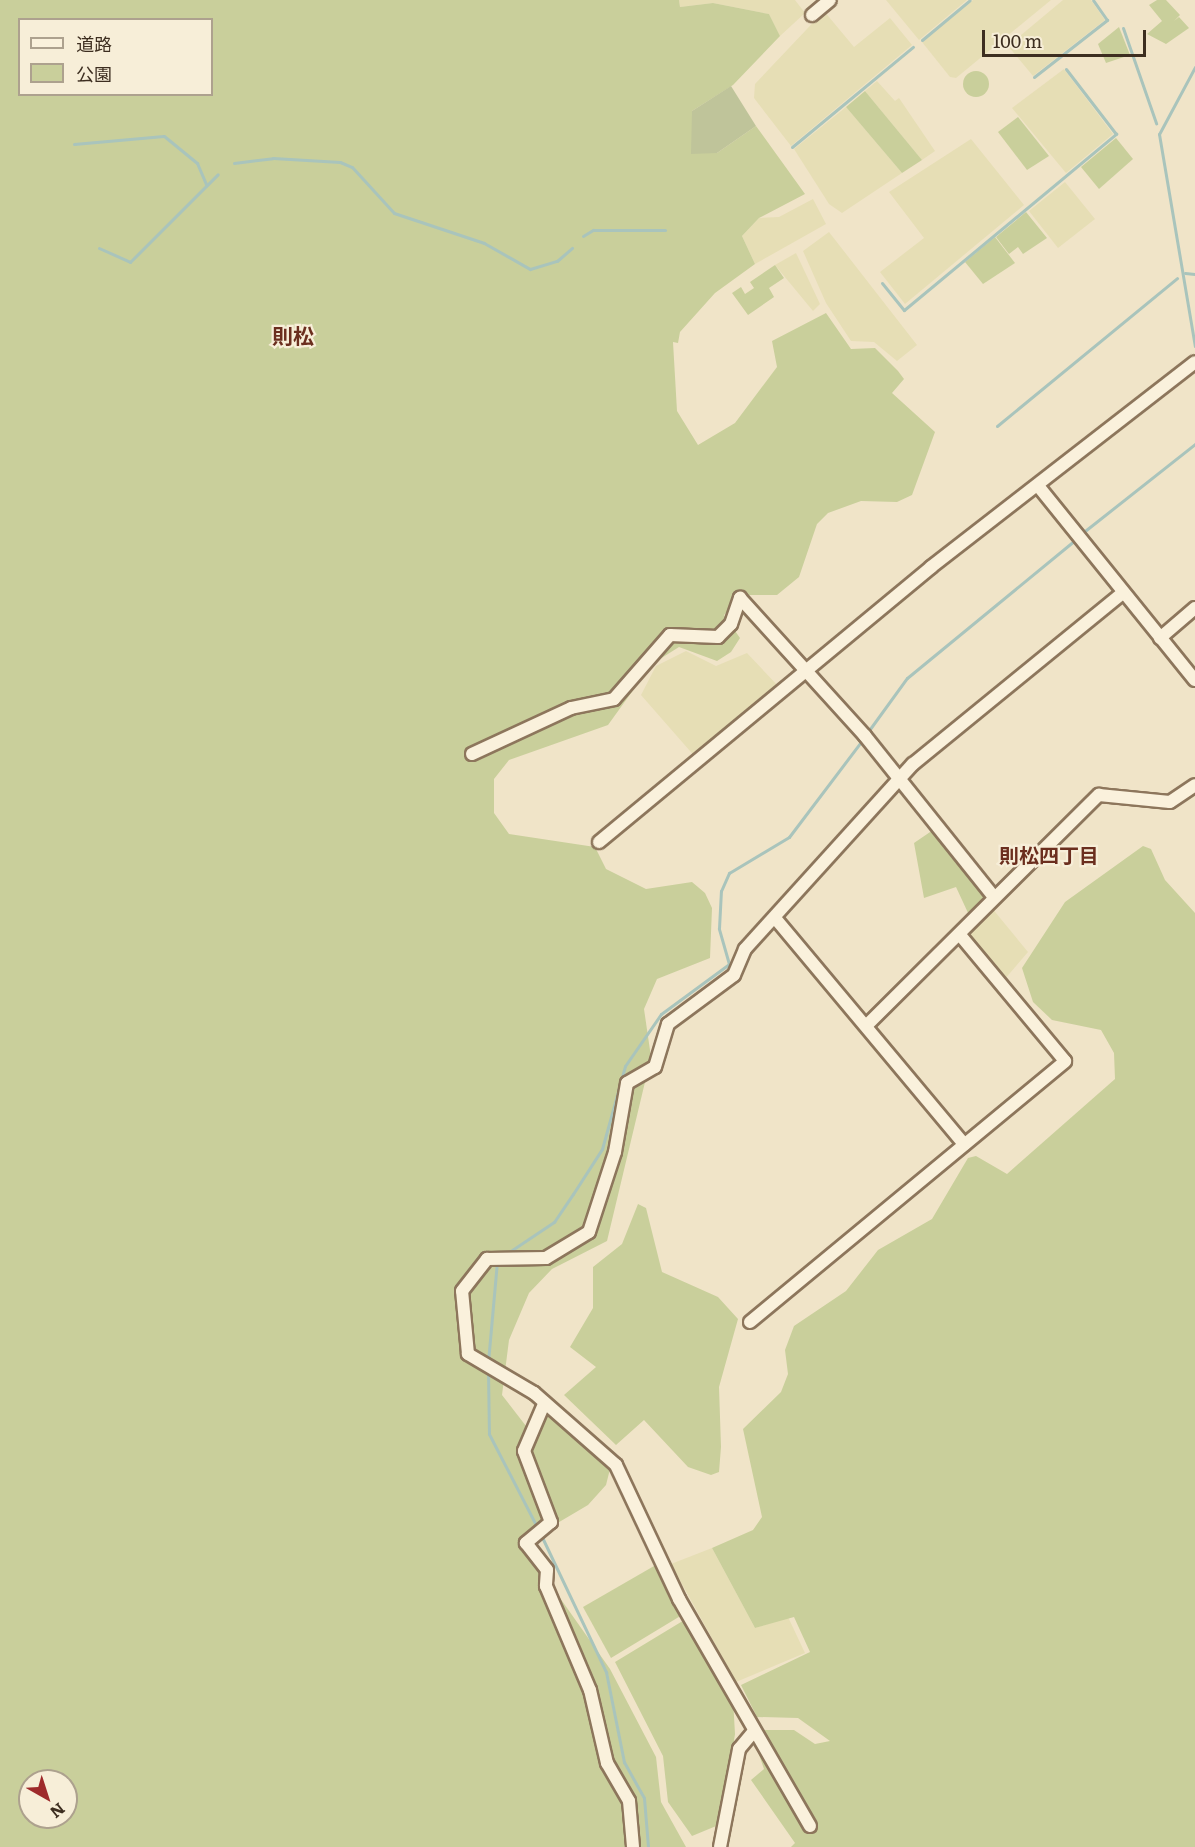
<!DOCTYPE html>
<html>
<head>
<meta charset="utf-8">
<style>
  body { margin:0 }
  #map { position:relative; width:1195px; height:1847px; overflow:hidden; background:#f0e4c8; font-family:Literata,"Noto Sans JP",serif }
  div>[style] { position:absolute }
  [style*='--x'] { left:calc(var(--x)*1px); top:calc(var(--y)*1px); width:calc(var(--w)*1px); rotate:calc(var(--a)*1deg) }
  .farmland>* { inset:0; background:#e6deb5 }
  .green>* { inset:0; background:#c9cf9b }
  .round { border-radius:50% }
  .cemetery>* { inset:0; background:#bfc49a }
  .stream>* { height:3px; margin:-1.5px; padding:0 1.5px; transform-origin:1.5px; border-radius:1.5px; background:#a9c4bc }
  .roads { filter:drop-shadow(2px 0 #8d765c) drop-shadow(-2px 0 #8d765c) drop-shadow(0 2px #8d765c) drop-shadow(0 -2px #8d765c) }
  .street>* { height:12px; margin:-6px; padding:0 6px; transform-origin:6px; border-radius:6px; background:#faf1dc }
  span { translate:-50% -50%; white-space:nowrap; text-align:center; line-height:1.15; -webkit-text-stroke:4.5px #f7eed8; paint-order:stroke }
  .neighbourhood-label { font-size:20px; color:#6b2e1e; font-weight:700 }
  .quarter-label { font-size:21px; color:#6b2e1e; font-weight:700 }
  .legend { position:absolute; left:18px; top:18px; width:195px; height:78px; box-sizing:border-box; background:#f7eed8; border:2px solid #ada18e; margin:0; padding:8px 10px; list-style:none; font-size:18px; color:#3d2e20 }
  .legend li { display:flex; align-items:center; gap:12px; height:30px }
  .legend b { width:30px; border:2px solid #ada18e }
  .north { position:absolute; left:18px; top:1769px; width:60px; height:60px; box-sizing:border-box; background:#f7eed8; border:2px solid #ada18e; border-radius:50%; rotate:141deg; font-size:16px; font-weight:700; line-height:24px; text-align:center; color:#3d2e20 }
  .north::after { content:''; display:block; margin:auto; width:21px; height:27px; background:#9e2a2b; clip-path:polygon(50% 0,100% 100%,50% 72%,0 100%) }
  .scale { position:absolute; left:982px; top:30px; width:164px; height:27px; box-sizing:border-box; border:3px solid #3d2e20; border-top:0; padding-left:8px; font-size:18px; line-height:21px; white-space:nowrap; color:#3d2e20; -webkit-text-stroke:4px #f7eed8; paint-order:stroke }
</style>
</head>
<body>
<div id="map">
  <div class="farmland">
    <div style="clip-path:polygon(679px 0,795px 0,805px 13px,780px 36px,769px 14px,713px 3px,680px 7px)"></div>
    <div style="clip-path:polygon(886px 0,967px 0,919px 40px)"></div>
    <div style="clip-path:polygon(973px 0,1051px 0,956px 78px,950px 77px,922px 42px)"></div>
    <div style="clip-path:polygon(1063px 0,1091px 0,1105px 20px,1033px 76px,1008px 46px)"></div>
    <div style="clip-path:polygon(824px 11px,854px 47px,890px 18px,912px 45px,791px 146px,754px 98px,755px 84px)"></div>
    <div style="clip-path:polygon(1064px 69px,1113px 134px,1066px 173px,1012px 108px)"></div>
    <div style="clip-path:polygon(877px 81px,895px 101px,899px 98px,935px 151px,922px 160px,865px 91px)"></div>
    <div style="clip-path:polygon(846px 107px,902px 173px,842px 213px,829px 204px,794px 149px)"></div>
    <div style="clip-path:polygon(971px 139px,1024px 205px,905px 304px,880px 272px,924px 238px,889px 192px)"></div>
    <div style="clip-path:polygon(1065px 182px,1095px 219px,1058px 248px,1029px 211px)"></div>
    <div style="clip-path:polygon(813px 199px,826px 224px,755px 264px,742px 236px,759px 218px,779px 217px)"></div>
    <div style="clip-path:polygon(829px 232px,917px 345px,897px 361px,874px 342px,851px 341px,826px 303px,803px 251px)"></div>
    <div style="clip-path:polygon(796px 253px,820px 304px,813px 311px,775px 265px)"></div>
    <div style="clip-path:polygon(686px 651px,716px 666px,747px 653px,780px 688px,697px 759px,641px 695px,656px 666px)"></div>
    <div style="clip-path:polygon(991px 907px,1028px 952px,1004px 980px,966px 934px)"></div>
    <div style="clip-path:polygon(712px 1548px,755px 1628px,788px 1617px,805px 1653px,736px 1682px,671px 1564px)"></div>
  </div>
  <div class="green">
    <div style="clip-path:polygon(evenodd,0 0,679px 0,680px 7px,713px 3px,769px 14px,780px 36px,733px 85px,692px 111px,717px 153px,756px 126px,805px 194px,759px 218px,742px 236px,755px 264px,715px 293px,680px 332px,678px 343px,673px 342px,677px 411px,698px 445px,735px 423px,777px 367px,772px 341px,826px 313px,851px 349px,875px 348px,898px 371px,904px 379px,892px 393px,935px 432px,912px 495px,897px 502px,861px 501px,828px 513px,817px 524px,799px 577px,777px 595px,744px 595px,724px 615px,740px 638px,731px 652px,717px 661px,679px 647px,652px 664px,608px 725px,509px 760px,494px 779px,494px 813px,509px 834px,595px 847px,606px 869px,646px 889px,692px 882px,705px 893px,712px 908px,710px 958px,657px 979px,644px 1009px,651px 1057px,607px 1241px,552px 1269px,529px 1293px,509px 1340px,502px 1395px,526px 1426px,550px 1403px,613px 1457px,606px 1485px,588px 1505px,522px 1544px,610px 1669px,656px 1757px,661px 1802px,686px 1847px,0 1847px,0 0,20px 20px,212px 20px,212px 94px,20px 94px,20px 20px,0 0,30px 1781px,66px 1781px,66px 1817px,30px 1817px,30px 1781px)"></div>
    <div style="clip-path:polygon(1157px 0,1166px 0,1180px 15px,1174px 21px,1179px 17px,1189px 28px,1166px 44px,1147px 34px,1162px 21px,1149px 5px)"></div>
    <div style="clip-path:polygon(1119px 27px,1130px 55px,1106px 63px,1098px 44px)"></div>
    <div class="round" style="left:963px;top:71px;width:26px;height:26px"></div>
    <div style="clip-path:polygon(865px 91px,922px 160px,902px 173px,846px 107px)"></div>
    <div style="clip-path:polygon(1018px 117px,1049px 156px,1027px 170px,998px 132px)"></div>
    <div style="clip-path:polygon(1116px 138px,1133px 159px,1099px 189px,1081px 167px)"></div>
    <div style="clip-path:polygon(1026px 212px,1047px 238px,1023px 254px,1018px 247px,1009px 254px,996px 237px)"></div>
    <div style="clip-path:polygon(995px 237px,1015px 263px,983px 284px,965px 262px)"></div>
    <div style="clip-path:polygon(775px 265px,784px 278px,769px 288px,774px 297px,748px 315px,732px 293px,741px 287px,745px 294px,754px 288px,750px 282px)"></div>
    <div style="clip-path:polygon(936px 828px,988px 896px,969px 915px,956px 887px,924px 898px,914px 843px)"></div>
    <div style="clip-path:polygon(1143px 846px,1151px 849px,1165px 880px,1195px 913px,1195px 1847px,791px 1847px,795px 1843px,751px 1780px,764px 1769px,756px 1746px,764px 1730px,794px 1730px,815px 1744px,830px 1741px,798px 1718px,757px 1717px,741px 1685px,810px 1652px,794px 1617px,755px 1628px,712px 1548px,753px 1530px,762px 1517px,743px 1429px,781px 1392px,788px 1374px,785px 1350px,794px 1326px,846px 1291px,878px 1250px,932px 1219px,968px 1158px,976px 1156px,1007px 1174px,1115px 1079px,1114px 1053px,1101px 1030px,1052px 1020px,1033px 1002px,1022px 968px,1065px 902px)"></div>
    <div style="clip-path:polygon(638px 1204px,646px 1208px,662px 1272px,718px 1297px,738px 1319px,719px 1387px,721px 1447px,719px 1472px,711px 1475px,688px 1467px,644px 1420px,616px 1445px,564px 1395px,596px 1367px,570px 1347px,593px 1308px,593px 1267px,622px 1244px)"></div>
    <div style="clip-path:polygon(661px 1562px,687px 1612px,611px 1658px,583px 1607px)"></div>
    <div style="clip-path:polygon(686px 1619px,733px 1699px,735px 1734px,721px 1824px,692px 1836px,668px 1802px,663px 1756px,615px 1662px)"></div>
  </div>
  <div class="cemetery">
    <div style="clip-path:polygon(731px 86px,756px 126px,717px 153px,691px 154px,692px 111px)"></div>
  </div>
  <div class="stream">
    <div style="--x:1123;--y:28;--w:101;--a:70.8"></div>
    <div style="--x:922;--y:40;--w:62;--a:-39.8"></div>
    <div style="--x:1195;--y:67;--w:76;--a:118.2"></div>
    <div style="--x:1159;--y:134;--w:215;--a:80.4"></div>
    <div style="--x:1034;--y:77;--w:93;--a:-38"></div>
    <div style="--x:1107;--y:20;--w:24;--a:-125"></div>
    <div style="--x:74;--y:144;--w:90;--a:-5.1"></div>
    <div style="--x:164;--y:136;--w:43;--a:39.3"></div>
    <div style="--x:197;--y:163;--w:23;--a:67"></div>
    <div style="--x:792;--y:147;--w:157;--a:-39.6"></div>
    <div style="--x:234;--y:163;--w:39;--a:-7"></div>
    <div style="--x:273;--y:158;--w:67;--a:3.4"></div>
    <div style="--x:340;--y:162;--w:13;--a:23"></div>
    <div style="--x:352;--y:167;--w:62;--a:47.6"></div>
    <div style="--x:394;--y:213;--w:95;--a:18.4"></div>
    <div style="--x:484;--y:243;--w:53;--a:29.5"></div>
    <div style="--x:530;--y:269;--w:28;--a:-17"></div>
    <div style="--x:557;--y:261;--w:20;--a:-41"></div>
    <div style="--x:583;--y:236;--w:12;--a:-31"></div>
    <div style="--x:593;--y:230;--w:72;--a:0"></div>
    <div style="--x:99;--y:248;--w:34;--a:24"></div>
    <div style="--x:130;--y:262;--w:124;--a:-45"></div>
    <div style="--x:1185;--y:273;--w:10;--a:6"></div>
    <div style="--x:882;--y:283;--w:35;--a:51"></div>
    <div style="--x:904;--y:310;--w:276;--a:-39.7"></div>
    <div style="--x:1116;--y:134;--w:82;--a:-127.6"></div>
    <div style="--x:997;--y:426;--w:233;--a:-39.4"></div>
    <div style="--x:1081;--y:534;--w:145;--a:-38.3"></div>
    <div style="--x:867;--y:733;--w:68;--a:-54"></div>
    <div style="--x:907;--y:678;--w:219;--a:-39.4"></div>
    <div style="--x:506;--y:1254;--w:58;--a:-33.7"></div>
    <div style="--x:554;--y:1222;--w:34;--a:-56"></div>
    <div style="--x:573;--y:1194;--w:54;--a:-57.2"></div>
    <div style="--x:602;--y:1149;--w:86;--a:-74.5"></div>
    <div style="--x:625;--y:1066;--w:63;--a:-55.3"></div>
    <div style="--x:661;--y:1014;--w:84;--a:-36.3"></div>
    <div style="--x:729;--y:964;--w:37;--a:-106"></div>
    <div style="--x:719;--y:928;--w:37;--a:-87"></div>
    <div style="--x:721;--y:891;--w:20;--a:-66"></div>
    <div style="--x:729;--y:873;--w:70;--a:-31"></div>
    <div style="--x:789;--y:837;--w:123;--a:-52.9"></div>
    <div style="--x:488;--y:1362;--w:101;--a:-84.9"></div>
    <div style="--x:488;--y:1372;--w:62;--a:89.1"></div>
    <div style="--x:489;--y:1434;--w:107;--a:62.7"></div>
    <div style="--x:541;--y:1535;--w:152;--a:64.6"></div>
    <div style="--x:606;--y:1672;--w:92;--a:78.7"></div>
    <div style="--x:624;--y:1762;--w:41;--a:60.9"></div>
    <div style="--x:644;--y:1798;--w:49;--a:85.3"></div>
  </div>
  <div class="roads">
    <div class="street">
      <div style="--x:812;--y:15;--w:23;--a:-40"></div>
      <div style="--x:1039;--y:487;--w:248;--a:51.1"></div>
      <div style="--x:1160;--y:638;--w:46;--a:-40.6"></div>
      <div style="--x:472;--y:754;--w:109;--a:-24.9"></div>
      <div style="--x:571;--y:708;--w:44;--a:-11.8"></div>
      <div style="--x:614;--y:699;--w:85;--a:-48.8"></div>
      <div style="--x:670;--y:635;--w:48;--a:2.4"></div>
      <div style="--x:718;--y:637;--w:18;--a:-45"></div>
      <div style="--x:731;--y:624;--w:28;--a:-71"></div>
      <div style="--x:740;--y:598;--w:186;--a:47.8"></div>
      <div style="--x:865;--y:736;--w:205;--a:51.3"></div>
      <div style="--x:599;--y:842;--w:431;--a:-39.6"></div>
      <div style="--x:931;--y:567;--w:334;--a:-37.8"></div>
      <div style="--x:775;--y:918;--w:295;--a:50.1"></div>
      <div style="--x:867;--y:1025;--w:327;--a:-44.8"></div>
      <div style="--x:1099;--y:795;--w:71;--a:5.6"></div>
      <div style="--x:1170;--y:802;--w:30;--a:-34"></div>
      <div style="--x:750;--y:1322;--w:409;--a:-39.6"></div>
      <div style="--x:1065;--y:1061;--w:163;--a:-129.8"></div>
      <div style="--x:544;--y:1404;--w:51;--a:113.1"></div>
      <div style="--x:524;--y:1451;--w:76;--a:69.2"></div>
      <div style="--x:551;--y:1522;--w:33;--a:140"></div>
      <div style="--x:526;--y:1543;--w:34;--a:52"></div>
      <div style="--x:547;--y:1570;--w:16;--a:94"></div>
      <div style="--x:546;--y:1586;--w:113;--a:67.1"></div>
      <div style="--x:590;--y:1690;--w:75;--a:76.9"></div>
      <div style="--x:607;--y:1763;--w:44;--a:59.9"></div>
      <div style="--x:629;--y:1801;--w:46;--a:85"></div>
      <div style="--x:810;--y:1826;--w:262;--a:-120"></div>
      <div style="--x:679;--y:1599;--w:148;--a:-115.2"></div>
      <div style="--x:616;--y:1465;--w:109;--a:-138.7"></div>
      <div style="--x:534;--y:1393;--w:77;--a:-149.4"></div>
      <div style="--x:468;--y:1354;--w:63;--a:-95.4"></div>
      <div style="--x:462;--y:1291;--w:41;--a:-52"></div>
      <div style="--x:487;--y:1259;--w:59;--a:-1"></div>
      <div style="--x:546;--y:1258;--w:50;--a:-31.2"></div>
      <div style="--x:589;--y:1232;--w:84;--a:-72"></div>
      <div style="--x:615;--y:1152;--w:70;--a:-80.1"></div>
      <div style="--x:627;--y:1083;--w:32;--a:-30"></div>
      <div style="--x:655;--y:1067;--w:45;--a:-73.2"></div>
      <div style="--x:668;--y:1024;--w:82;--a:-36.6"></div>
      <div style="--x:734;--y:975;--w:28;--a:-67"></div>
      <div style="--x:745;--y:949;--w:250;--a:-47.8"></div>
      <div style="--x:913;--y:764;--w:271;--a:-39.2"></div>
      <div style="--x:720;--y:1847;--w:100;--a:-79"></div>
      <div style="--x:739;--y:1749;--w:23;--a:-50"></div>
    </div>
  </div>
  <div class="neighbourhood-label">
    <span style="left:1049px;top:854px">則松四丁目</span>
  </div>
  <div class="quarter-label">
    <span style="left:293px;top:335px">則松</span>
  </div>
  <ul class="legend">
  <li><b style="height:8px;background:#faf1dc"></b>道路</li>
  <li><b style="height:16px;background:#c9cf9b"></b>公園</li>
  </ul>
  <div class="north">N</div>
  <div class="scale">100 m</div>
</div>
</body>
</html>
